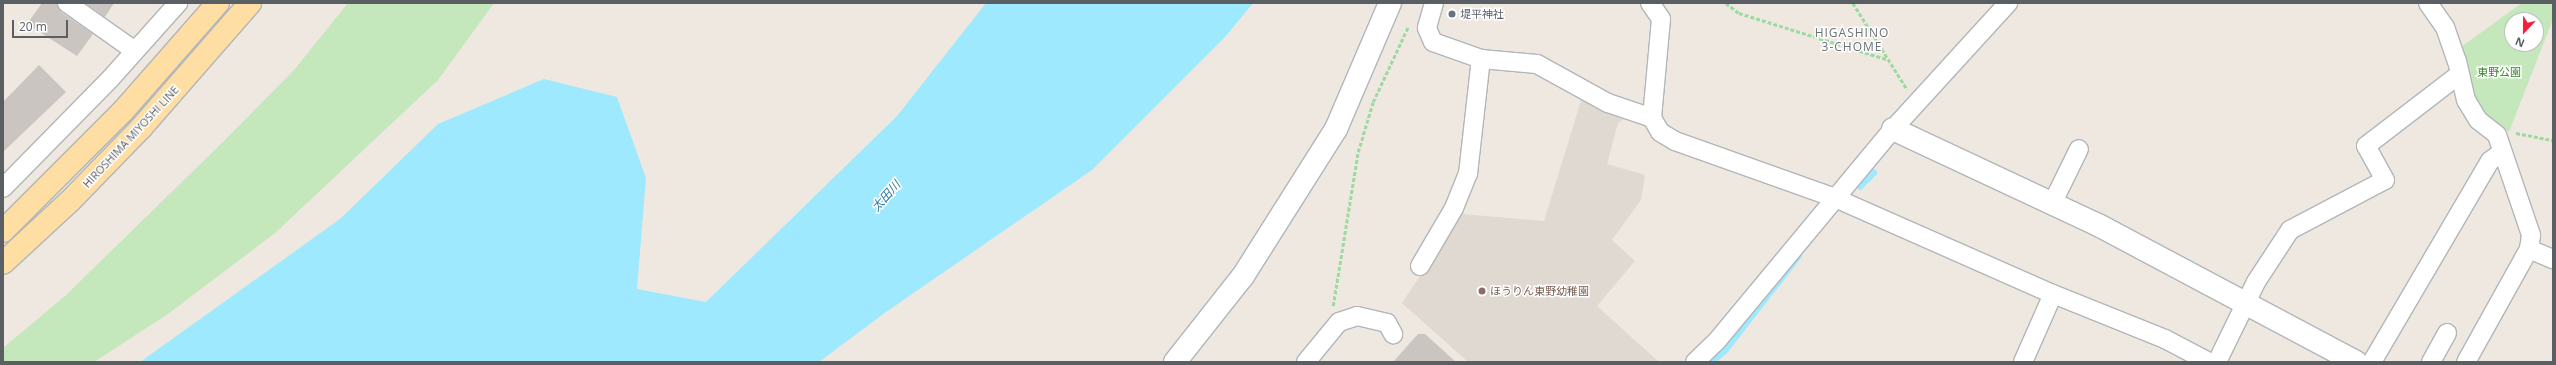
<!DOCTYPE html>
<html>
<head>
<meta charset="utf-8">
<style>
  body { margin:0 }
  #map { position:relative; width:2556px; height:365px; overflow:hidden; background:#eee8e0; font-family:"Open Sans","Noto Sans JP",sans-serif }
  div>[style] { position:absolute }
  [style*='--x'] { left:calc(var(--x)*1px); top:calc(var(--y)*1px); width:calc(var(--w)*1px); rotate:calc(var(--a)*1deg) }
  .education>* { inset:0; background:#e0d9d1 }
  .green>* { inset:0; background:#c4e7bb }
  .water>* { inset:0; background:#9fe9ff }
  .stream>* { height:5.5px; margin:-2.75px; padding:0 2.75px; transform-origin:2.75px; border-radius:2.75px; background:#9fe9ff }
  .building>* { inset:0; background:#cac5c0 }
  .path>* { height:2.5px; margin-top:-1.25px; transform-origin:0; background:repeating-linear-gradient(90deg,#9ddaa0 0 4px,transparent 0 6px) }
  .roads { filter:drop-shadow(1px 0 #b2b6b9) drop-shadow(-1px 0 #b2b6b9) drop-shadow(0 1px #b2b6b9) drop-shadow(0 -1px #b2b6b9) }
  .street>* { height:18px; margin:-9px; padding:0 9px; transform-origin:9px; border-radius:9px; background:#fff }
  .secondary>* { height:22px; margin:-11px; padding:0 11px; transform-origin:11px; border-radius:11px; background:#fff }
  .primary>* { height:22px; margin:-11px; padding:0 11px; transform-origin:11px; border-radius:11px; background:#ffdea4 }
  .dots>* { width:11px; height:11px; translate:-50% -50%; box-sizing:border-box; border:2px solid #fff; border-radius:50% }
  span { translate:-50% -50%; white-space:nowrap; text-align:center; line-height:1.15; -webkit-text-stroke:3px #fff; paint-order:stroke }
  .worship-label { font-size:11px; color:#5b616d }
  .left { translate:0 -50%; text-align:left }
  .park-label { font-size:11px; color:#3c852e }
  .street-label { font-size:11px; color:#595f63 }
  .education-label { font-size:11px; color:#785e54 }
  .neighbourhood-label { font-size:12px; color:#6a7275; letter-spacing:1px }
  .water-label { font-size:12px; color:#2f7b9c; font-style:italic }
  .frame { position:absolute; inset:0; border:4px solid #595f63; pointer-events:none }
  .north { position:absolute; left:2504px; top:12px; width:40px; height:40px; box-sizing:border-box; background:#fff; border:1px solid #bdbfc1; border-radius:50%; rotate:202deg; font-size:11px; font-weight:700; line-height:16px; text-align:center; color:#595f63 }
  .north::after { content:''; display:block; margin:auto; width:14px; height:18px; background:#f51f3a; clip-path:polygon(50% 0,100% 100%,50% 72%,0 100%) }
  .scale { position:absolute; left:12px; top:20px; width:56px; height:18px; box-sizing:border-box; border:2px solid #595f63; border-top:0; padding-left:5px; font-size:12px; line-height:14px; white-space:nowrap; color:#595f63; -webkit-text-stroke:3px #fff; paint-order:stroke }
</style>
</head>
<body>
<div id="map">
  <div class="education">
    <div style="clip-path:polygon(1583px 94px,1630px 115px,1618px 123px,1607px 164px,1645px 175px,1641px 200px,1612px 240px,1635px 261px,1597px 306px,1659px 362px,1468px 362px,1402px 303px,1462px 214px,1544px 221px)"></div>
  </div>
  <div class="green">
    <div style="clip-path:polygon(348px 3px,494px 3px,438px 80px,275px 233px,168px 314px,94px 362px,3px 362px,3px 348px,65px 296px,226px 139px,294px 70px)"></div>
    <div style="clip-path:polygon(evenodd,2522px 3px,2553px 3px,2553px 19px,2509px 132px,2476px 107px,2461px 47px,2522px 3px,2512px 20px,2536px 20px,2536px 44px,2512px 44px,2512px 20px)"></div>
  </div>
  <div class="water">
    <div style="clip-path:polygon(986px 3px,1253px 3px,1226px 36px,1092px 170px,886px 312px,819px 362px,140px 362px,340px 219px,438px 124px,544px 79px,617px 97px,646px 178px,637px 289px,706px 302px,897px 116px)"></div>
  </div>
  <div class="stream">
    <div style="--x:1860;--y:187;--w:20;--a:-45"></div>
    <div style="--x:1712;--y:362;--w:17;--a:-40"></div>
    <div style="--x:1725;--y:351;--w:120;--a:-52.1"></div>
  </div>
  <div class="building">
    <div style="clip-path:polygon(42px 3px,57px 3px,61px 12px,93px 34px,77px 56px,27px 24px)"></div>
    <div style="clip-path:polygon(85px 3px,114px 3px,105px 17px)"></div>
    <div style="clip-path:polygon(39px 65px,66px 92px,3px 152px,3px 102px)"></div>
    <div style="clip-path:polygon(1418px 334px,1425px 334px,1456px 362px,1393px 362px)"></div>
  </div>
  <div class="path">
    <div style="--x:1726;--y:3;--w:16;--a:38"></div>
    <div style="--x:1739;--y:13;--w:154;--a:17.4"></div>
    <div style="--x:1853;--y:3;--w:102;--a:57.9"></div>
    <div style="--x:2516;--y:133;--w:38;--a:11"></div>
    <div style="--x:1333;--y:306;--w:156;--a:-80.8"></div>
    <div style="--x:1358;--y:152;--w:52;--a:-73.3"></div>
    <div style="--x:1373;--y:102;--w:83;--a:-65"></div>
  </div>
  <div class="roads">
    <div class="street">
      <div style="--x:67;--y:3;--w:83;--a:35.2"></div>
      <div style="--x:1434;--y:3;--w:26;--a:106"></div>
      <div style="--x:1427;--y:28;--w:15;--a:67"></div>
      <div style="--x:1433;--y:42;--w:51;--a:19.5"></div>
      <div style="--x:1650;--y:3;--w:19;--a:55"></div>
      <div style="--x:1661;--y:19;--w:99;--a:95.2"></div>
      <div style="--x:1652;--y:118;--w:16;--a:60"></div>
      <div style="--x:1660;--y:132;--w:17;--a:31"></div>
      <div style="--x:1675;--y:141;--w:170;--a:19.6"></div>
      <div style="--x:1835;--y:198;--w:238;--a:23.8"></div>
      <div style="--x:2053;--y:294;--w:121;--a:21.9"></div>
      <div style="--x:2165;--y:339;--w:50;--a:27.6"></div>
      <div style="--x:2428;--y:3;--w:29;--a:55"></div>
      <div style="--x:2445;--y:27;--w:36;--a:71"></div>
      <div style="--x:2457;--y:61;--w:40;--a:77"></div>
      <div style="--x:2466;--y:100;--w:23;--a:59"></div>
      <div style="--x:2478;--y:120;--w:24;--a:38"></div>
      <div style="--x:2497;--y:135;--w:106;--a:71.2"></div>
      <div style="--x:2531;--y:235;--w:14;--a:98"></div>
      <div style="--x:2529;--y:249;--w:129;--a:119.1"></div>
      <div style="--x:3;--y:188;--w:154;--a:-45.5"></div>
      <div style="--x:111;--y:78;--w:101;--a:-48.2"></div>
      <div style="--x:2052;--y:204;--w:61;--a:-63.9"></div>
      <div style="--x:2529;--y:249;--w:26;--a:23"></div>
      <div style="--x:1420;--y:266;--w:67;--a:-59.6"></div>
      <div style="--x:1454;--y:208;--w:37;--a:-68"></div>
      <div style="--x:1468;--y:174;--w:116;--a:-83.6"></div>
      <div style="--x:1481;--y:59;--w:56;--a:5.1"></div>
      <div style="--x:1537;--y:64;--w:81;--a:28.8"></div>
      <div style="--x:1608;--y:103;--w:46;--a:18.8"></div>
      <div style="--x:1306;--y:362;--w:52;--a:-50.5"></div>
      <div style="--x:1339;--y:322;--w:19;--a:-18"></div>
      <div style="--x:1357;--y:316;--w:31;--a:13"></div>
      <div style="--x:1387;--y:323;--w:13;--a:61"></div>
      <div style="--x:1695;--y:362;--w:29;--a:-44"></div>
      <div style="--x:1716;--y:342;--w:277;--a:-50.3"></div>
      <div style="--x:1893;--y:129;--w:171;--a:-47.6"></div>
      <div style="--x:2023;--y:362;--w:74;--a:-66.2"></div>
      <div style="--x:2217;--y:362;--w:89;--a:-64"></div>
      <div style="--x:2256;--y:282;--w:62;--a:-56.8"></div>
      <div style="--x:2290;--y:230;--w:107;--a:-27.8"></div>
      <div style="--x:2385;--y:180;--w:39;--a:-119"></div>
      <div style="--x:2366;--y:146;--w:118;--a:-37.5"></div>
      <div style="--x:2372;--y:362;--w:233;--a:-59.6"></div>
      <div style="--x:2490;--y:161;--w:15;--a:-37"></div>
      <div style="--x:2431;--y:362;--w:33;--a:-61"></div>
    </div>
    <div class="secondary">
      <div style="--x:1893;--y:129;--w:229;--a:25.1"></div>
      <div style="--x:2100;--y:226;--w:290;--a:28"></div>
      <div style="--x:1175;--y:362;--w:110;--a:-51.7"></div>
      <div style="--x:1243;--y:276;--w:174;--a:-57.7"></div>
      <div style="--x:1336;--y:129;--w:137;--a:-66.8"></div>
    </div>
    <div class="primary">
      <div style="--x:3;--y:231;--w:170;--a:-45"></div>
      <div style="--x:123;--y:111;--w:144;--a:-48.7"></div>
      <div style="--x:3;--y:263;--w:91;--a:-42.8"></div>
      <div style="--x:70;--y:201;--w:102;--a:-45.8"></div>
      <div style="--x:141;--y:128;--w:166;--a:-48.9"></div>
    </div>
  </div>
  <div class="dots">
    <div style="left:1452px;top:14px;background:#6b7280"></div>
    <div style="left:1482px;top:291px;background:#8d6e63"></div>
  </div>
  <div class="worship-label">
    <span class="left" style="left:1460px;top:14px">堤平神社</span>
  </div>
  <div class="park-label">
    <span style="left:2499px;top:72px">東野公園</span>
  </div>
  <div class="street-label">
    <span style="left:131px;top:137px;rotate:-47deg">HIROSHIMA MIYOSHI LINE</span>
  </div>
  <div class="education-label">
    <span class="left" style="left:1490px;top:291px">ほうりん東野幼稚園</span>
  </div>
  <div class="neighbourhood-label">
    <span style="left:1852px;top:40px">HIGASHINO<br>3-CHOME</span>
  </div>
  <div class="water-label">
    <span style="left:886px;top:196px;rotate:-48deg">太田川</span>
  </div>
  <div class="frame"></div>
  <div class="north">N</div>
  <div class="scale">20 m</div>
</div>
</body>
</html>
